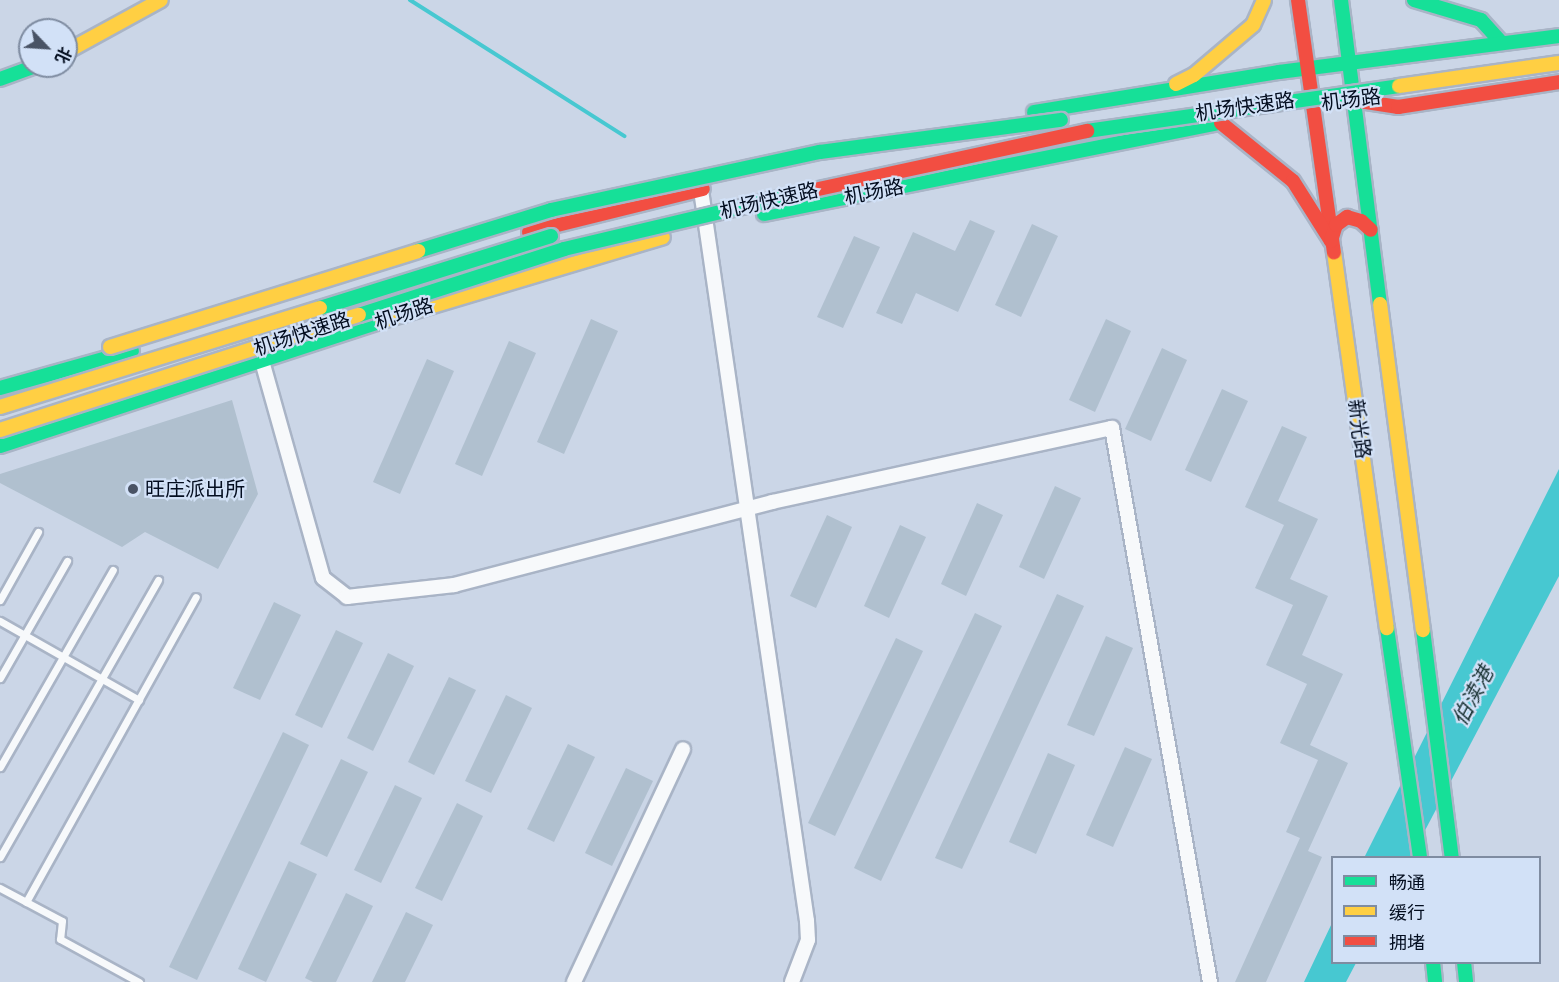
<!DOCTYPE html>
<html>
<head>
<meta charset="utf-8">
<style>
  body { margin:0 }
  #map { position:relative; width:1559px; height:982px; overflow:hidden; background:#cbd6e7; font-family:"Space Grotesk","Noto Sans SC",sans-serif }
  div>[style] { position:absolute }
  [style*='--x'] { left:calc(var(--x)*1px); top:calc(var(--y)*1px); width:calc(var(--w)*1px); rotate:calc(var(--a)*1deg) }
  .water>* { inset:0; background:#47c8d1 }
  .stream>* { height:4px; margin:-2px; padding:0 2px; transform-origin:2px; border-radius:2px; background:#47c8d1 }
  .building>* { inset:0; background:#b0c0cf }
  .roads { filter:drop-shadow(2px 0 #a9b4c6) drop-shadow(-2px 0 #a9b4c6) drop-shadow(0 2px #a9b4c6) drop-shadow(0 -2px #a9b4c6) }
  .lane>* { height:7px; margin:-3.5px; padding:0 3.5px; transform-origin:3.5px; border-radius:3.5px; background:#f7f9fb }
  .street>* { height:14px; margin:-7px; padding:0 7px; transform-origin:7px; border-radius:7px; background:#f7f9fb }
  .fast>* { height:14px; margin:-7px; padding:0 7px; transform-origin:7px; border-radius:7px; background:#16e098 }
  .slow>* { height:14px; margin:-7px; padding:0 7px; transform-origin:7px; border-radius:7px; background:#ffcf43 }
  .jam>* { height:14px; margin:-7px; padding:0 7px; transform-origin:7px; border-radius:7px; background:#f24e42 }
  .bridges { filter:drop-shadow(2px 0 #a9b4c6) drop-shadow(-2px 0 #a9b4c6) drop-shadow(0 2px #a9b4c6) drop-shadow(0 -2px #a9b4c6) }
  .fast-bridge>* { height:14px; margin:-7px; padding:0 7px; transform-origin:7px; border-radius:7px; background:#16e098 }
  .slow-bridge>* { height:14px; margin:-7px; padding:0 7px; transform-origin:7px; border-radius:7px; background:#ffcf43 }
  .jam-bridge>* { height:14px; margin:-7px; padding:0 7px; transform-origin:7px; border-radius:7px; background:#f24e42 }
  .dots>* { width:16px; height:16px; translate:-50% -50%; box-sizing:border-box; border:3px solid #d2e1f7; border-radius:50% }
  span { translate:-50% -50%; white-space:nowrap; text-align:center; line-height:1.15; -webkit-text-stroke:4.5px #d2e1f7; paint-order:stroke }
  .street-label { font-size:20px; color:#030d1f }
  .poi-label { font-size:20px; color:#030d1f }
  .left { translate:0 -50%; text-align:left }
  .water-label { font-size:21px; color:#1a3334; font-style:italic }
  .legend { position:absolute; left:1331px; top:856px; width:210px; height:108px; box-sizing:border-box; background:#d2e1f7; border:2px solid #7f8ca1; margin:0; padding:8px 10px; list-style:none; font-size:18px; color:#030d1f }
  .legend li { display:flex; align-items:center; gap:12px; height:30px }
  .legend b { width:30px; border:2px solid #7f8ca1 }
  .north { position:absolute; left:18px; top:18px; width:60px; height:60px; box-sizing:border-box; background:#d2e1f7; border:2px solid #7f8ca1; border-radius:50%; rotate:115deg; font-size:16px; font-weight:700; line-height:24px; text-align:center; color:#030d1f }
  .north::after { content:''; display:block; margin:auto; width:21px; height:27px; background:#495365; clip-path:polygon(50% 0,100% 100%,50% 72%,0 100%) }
</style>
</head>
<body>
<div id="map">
  <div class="water">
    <div style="clip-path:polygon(1559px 469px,1559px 576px,1411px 857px,1364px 858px)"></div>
    <div style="clip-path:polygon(1332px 923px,1332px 962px,1356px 963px,1346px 982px,1304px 982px)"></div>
  </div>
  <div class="stream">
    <div style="--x:410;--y:0;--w:254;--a:32.4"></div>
  </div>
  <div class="building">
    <div style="clip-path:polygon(970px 220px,995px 231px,958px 312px,916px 293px,902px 324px,876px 313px,913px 232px,955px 251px)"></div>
    <div style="clip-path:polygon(1032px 224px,1058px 236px,1021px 317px,995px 305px)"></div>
    <div style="clip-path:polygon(854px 236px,880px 247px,843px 328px,817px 317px)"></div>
    <div style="clip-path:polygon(591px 319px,618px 331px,564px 454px,537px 442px)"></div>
    <div style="clip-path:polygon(1106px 319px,1131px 331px,1095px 412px,1069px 400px)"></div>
    <div style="clip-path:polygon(509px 341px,536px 353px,482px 476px,455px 464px)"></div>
    <div style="clip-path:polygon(1162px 348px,1187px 360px,1151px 441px,1125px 429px)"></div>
    <div style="clip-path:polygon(427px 359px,454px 371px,400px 494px,373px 482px)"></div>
    <div style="clip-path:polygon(1222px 389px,1248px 401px,1211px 482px,1185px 470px)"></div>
    <div style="clip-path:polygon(232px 400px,258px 494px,218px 569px,145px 532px,122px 547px,0 483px,0 474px)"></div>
    <div style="clip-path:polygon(1282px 426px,1307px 437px,1278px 501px,1318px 519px,1290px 579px,1328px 596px,1302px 655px,1343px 674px,1310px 745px,1348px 763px,1308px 851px,1322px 857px,1266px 982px,1235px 982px,1300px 838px,1286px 832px,1318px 760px,1280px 743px,1307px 684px,1266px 665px,1293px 605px,1255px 588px,1284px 525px,1245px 507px)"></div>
    <div style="clip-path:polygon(1055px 486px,1081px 498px,1044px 579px,1019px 567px)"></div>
    <div style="clip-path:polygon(977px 503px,1003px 515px,966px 596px,941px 584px)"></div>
    <div style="clip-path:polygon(827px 515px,852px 527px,816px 608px,790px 596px)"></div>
    <div style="clip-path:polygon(900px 525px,926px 537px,889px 618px,864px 606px)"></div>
    <div style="clip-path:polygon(1057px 594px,1084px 606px,962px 869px,935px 858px)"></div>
    <div style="clip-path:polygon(274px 602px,301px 615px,260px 700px,233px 688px)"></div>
    <div style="clip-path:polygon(975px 613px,1002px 626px,881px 881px,854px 868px)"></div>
    <div style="clip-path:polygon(336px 630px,363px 643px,322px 728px,295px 715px)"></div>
    <div style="clip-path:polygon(1106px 636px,1133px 648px,1094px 736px,1067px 725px)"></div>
    <div style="clip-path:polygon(896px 638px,923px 651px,835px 836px,808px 823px)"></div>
    <div style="clip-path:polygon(388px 653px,414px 666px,373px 751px,347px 738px)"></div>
    <div style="clip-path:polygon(449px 677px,476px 690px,434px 775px,408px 762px)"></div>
    <div style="clip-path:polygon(506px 695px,532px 708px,491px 793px,465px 781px)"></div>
    <div style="clip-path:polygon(283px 732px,309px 745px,197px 980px,169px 967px)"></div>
    <div style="clip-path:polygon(568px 744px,595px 757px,554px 842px,527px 829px)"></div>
    <div style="clip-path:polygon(1125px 747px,1152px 759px,1113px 847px,1086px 835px)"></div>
    <div style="clip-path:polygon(1048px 753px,1075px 765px,1036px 854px,1009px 842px)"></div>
    <div style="clip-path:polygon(341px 759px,368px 772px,327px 857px,300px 844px)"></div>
    <div style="clip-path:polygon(626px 768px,653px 781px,612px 866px,585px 853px)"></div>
    <div style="clip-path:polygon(395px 785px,422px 798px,381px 883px,354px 870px)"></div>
    <div style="clip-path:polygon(457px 803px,483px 816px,442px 901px,415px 888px)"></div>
    <div style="clip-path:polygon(289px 861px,317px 874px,266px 982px,238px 969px)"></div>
    <div style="clip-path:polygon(346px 893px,373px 906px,336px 982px,313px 982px,305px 978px)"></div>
    <div style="clip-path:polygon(406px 912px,433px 925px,405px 982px,372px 982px)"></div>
  </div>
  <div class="roads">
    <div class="lane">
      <div style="--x:0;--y:600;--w:78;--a:-60.8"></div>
      <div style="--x:0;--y:621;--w:160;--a:29.6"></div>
      <div style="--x:0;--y:678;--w:135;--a:-60.2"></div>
      <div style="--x:0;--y:767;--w:227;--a:-60.2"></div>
      <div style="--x:0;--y:857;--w:319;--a:-60.3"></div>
      <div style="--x:0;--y:888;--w:70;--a:28"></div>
      <div style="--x:62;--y:921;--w:18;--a:96"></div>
      <div style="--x:60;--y:939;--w:90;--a:28.6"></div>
      <div style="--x:26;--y:902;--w:349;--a:-60.9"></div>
    </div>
    <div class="street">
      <div style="--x:701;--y:190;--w:739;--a:81.75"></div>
      <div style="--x:807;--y:921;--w:19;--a:87"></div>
      <div style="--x:808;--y:940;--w:45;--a:110.9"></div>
      <div style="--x:262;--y:361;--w:225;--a:74.3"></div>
      <div style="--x:323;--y:578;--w:31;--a:38"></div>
      <div style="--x:347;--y:597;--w:108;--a:-6.4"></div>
      <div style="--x:454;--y:585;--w:329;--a:-14.6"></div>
      <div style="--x:772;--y:502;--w:348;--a:-12.3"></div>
      <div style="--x:1112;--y:428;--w:563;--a:79.97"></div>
      <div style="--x:574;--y:982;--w:257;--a:-64.9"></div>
    </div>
    <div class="fast">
      <div style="--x:1341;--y:0;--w:306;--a:82.7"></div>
      <div style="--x:1414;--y:0;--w:70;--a:16.6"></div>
      <div style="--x:1481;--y:20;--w:31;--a:48"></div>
      <div style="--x:0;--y:79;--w:38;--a:-20"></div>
      <div style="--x:1034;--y:112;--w:248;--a:-9.3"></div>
      <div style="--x:1279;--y:72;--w:282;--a:-7.3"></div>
      <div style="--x:764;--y:214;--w:460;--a:-11.3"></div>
      <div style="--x:0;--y:388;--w:137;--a:-15.7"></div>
      <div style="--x:0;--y:446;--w:402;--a:-18.1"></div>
      <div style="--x:1387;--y:628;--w:232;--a:81.8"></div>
      <div style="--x:1423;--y:630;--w:230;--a:82.8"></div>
      <div style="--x:1433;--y:962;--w:20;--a:84"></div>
      <div style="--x:1464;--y:962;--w:20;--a:84"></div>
    </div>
    <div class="slow">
      <div style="--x:66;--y:52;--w:108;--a:-28.7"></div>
      <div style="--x:1176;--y:84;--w:20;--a:-27"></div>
      <div style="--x:1194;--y:75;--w:77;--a:-40.3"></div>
      <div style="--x:1253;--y:25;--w:27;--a:-66"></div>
      <div style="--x:1334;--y:252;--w:380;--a:82"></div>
      <div style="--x:1380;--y:304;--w:329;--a:82.5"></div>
      <div style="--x:382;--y:321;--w:293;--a:-16.6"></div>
    </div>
    <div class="jam">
      <div style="--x:1298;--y:0;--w:255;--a:81.9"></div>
      <div style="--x:1353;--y:100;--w:46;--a:8.8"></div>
      <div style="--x:1398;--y:107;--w:163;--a:-8.8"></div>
      <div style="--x:1221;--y:123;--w:92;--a:38.9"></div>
      <div style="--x:1293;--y:181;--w:71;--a:57.7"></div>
      <div style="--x:529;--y:232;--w:179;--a:-13.9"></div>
      <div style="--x:1331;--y:241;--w:17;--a:-73"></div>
      <div style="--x:1336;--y:225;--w:14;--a:-36"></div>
      <div style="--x:1347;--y:217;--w:15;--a:16"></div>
      <div style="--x:1361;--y:221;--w:13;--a:42"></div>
    </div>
  </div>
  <div class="bridges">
    <div class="fast-bridge">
      <div style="--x:1087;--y:131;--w:315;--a:-8.2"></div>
      <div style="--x:418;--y:251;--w:139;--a:-17.1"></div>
      <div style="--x:551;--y:210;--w:275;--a:-12.2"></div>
      <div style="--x:820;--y:152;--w:243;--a:-7.6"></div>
      <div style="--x:320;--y:308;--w:242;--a:-17.3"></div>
      <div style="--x:359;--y:315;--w:215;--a:-17.8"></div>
      <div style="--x:564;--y:249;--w:243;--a:-13.3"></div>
    </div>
    <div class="slow-bridge">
      <div style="--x:1399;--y:86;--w:162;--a:-8.2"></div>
      <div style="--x:110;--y:347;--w:323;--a:-17.3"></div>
      <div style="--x:0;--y:407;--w:335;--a:-17.2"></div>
      <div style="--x:0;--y:430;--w:377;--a:-17.8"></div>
    </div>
    <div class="jam-bridge">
      <div style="--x:800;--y:193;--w:294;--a:-12.2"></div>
    </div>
  </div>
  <div class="dots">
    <div style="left:133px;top:489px;background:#495365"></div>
  </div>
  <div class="street-label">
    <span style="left:1351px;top:100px;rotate:-7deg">机场路</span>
    <span style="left:1245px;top:107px;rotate:-8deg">机场快速路</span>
    <span style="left:874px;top:192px;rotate:-11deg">机场路</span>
    <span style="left:769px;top:201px;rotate:-13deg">机场快速路</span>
    <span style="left:404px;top:314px;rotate:-18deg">机场路</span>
    <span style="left:302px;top:334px;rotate:-18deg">机场快速路</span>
    <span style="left:1359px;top:429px;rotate:82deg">新光路</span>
  </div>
  <div class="poi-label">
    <span class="left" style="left:145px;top:489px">旺庄派出所</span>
  </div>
  <div class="water-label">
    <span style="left:1473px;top:696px;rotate:-62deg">伯渎港</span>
  </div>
  <ul class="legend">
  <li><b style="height:8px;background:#16e098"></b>畅通</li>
  <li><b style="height:8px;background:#ffcf43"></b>缓行</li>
  <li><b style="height:8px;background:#f24e42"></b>拥堵</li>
  </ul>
  <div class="north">北</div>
</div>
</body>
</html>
